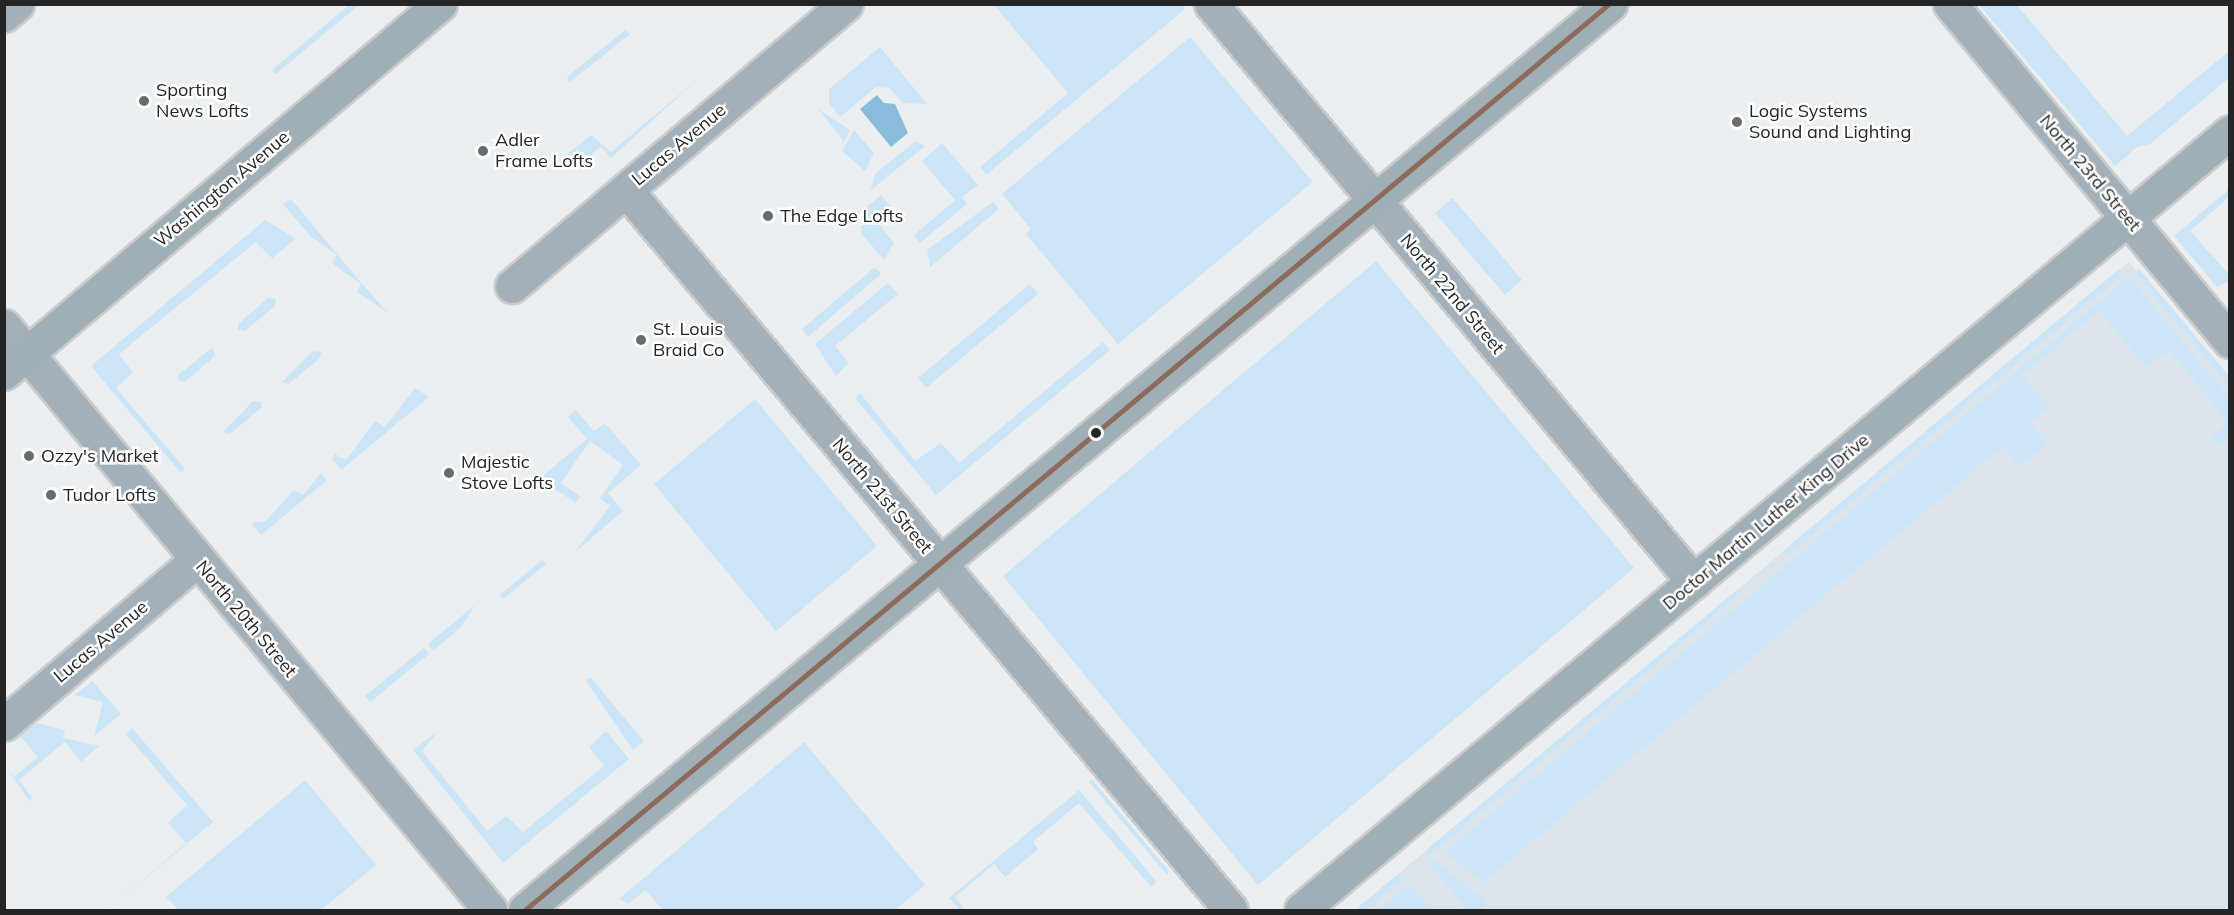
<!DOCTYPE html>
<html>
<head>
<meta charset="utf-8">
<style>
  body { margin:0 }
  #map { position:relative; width:2234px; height:915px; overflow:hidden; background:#eceff1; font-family:Mulish,sans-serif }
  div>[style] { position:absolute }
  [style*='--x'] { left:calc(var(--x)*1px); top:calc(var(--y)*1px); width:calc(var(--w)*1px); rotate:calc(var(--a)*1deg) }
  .built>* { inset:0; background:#dce4eb }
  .green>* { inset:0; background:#cbe5f6 }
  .water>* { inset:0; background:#8bbbdb }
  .roads { filter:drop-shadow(2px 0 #c9cbcc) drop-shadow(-2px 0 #c9cbcc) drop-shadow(0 2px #c9cbcc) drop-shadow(0 -2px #c9cbcc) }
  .street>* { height:33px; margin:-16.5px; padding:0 16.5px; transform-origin:16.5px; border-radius:16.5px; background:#a3b0b9 }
  .secondary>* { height:33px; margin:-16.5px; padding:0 16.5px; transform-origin:16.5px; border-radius:16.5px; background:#a0aeb6 }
  .bus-1>* { height:4.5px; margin:-2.25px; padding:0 2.25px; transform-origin:2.25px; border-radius:2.25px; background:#8b6b5b }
  .dots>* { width:16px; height:16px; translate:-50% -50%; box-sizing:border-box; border:3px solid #fff; border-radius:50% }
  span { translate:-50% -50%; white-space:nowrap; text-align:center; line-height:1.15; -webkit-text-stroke:5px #fff; paint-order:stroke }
  .poi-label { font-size:18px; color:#232527 }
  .left { translate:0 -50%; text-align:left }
  .street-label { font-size:18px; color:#232527 }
  .frame { position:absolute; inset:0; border:6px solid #232527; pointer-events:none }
</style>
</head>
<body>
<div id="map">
  <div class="built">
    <div style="clip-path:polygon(2129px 262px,2229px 376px,2229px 910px,1355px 910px)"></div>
  </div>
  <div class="green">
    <div style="clip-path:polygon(350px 4px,359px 5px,276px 74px,272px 70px)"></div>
    <div style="clip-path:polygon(1181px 4px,1185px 9px,986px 175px,980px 167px,1068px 93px,994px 5px)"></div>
    <div style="clip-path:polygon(1979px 5px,2017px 5px,2127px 136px,2229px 51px,2229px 78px,2150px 144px,2137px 147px,2115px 166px)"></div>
    <div style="clip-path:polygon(625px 30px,630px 34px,569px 83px,567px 77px)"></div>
    <div style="clip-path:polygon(1190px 37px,1313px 182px,1118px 344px,1026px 234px,1031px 229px,1002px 194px)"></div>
    <div style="clip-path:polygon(880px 47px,927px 104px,903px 103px,889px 88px,876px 87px,840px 117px,829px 103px,829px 89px)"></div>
    <div style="clip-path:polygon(700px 77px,611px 158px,601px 146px,577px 167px,566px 155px,591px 135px,611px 152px)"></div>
    <div style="clip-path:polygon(818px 109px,850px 130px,840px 149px,843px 140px)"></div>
    <div style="clip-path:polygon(854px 130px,874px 153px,865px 171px,842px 151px)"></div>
    <div style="clip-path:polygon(916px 141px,925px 146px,870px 191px,876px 173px)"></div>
    <div style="clip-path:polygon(942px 143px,978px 185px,962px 197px,967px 204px,920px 243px,914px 235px,955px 200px,922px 161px)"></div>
    <div style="clip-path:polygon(2229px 189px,2229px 197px,2190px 231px,2229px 274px,2229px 281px,2217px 287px,2174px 236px)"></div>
    <div style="clip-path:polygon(881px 195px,894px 210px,878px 223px,894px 243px,884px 260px,861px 233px,865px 208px)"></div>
    <div style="clip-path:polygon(1453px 198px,1522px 280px,1505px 295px,1435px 213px)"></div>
    <div style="clip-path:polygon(291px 199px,357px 278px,388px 313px,357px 292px,361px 284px,332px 263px,337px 255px,310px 236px,283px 204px)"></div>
    <div style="clip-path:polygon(993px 202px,999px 209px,930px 267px,927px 250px)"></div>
    <div style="clip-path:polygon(265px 220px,296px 239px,272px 258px,256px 242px,119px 354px,133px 372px,116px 388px,185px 469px,181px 473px,91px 366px)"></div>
    <div style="clip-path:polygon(1376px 261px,1634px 568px,1258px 885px,1003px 576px)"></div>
    <div style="clip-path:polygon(875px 267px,881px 274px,808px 337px,802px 329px)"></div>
    <div style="clip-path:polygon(2119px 269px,2123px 274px,1787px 556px,1783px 551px)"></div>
    <div style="clip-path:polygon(2139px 269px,2229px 376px,2229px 386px,2134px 273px)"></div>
    <div style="clip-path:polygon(2129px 277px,2229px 397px,2228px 439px,2217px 445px,2211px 438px,2227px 421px,2170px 351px,2145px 366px,2099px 311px,2022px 375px,2049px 407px,2030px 423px,2047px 443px,2019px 467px,2002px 447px,1484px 882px,1444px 853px)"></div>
    <div style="clip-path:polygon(888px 283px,898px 294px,835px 346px,849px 363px,836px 376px,815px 344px)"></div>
    <div style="clip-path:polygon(1030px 284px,1038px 294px,926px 388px,918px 378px)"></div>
    <div style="clip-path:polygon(268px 298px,276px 299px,275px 306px,245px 331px,238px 330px,238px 324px)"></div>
    <div style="clip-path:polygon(1103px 342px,1110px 350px,936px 495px,855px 398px,860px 393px,915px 461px,941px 443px,959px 463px)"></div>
    <div style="clip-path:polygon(213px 347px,215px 356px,185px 382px,178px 380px,178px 375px)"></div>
    <div style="clip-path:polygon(313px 351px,321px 352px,320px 358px,289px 384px,282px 382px)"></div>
    <div style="clip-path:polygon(415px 388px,429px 397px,341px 470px,332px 459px,335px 454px,346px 460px,375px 421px,385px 427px)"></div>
    <div style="clip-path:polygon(755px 399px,877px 546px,776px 631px,654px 484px)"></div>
    <div style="clip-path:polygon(253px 401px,262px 402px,261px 408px,230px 434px,223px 432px)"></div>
    <div style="clip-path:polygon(576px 410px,594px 431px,605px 423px,641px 465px,608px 493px,623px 511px,575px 552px,610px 506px,600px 498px,623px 465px,590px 441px,561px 483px,580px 496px,576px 503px,539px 479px,587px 439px,568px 417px)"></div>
    <div style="clip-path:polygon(321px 473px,327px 480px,261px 535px,251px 523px,266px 521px,294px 490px,303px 495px)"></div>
    <div style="clip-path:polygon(542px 560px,546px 564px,503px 599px,500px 595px)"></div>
    <div style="clip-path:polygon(1738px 589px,1741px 593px,1427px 858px,1425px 851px)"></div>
    <div style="clip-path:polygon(475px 605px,462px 626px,433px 651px,428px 644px)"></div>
    <div style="clip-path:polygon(424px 648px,429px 654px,370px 702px,365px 696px)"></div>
    <div style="clip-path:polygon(590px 677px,644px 741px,633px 750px,586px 681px)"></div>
    <div style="clip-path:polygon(92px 681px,121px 714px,94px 736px,103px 702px,75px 695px)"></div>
    <div style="clip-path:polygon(36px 723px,65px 730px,63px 738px,99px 746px,81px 762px,65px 742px,19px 780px,32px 797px,30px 802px,5px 766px,14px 777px,38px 757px,20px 736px)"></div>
    <div style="clip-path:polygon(132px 728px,213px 822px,107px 910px,186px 843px,168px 823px,187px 805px,126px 734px)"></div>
    <div style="clip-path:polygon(606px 731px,629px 759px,503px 863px,413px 750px,438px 731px,422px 751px,487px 831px,506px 816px,523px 832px,604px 766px,589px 747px)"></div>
    <div style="clip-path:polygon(804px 742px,925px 885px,895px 910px,663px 910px,645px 890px,629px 904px,619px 899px)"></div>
    <div style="clip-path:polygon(1092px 779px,1168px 870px,1168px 876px,1089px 782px)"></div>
    <div style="clip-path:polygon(305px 780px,376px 865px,321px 910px,178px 910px,166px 897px)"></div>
    <div style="clip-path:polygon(1079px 790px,1157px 882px,1151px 887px,1079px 803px,1033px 842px,1038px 849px,1005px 877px,994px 864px,955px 897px,965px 910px,960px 910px,949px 898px)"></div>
    <div style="clip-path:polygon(1434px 860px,1487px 901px,1483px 910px,1468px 910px,1430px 865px)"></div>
    <div style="clip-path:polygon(1396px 876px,1404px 879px,1367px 910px,1355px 910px)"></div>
    <div style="clip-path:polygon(1409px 884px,1431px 910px,1378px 910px)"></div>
  </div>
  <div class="water">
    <div style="clip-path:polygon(877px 95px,884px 103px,895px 104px,908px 133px,891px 147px,860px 109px)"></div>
  </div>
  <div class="roads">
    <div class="street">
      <div style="--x:1211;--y:4;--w:753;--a:50.12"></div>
      <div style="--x:1950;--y:4;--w:438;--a:50.3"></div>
      <div style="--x:4;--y:15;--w:17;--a:-40"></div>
      <div style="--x:626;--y:190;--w:940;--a:49.96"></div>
      <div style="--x:512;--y:286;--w:437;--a:-40.2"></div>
      <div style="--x:4;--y:326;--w:760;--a:50.23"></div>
      <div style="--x:4;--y:724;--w:253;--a:-40.4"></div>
    </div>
    <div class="secondary">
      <div style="--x:4;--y:373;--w:571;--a:-40.24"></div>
      <div style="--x:525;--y:910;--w:1414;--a:-39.86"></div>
      <div style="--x:1301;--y:910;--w:1212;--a:-39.94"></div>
    </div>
  </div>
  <div class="bus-1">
    <div style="--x:525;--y:910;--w:1413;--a:-39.89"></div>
  </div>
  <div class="dots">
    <div style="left:144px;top:101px;background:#696c6e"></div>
    <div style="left:1737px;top:122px;background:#696c6e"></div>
    <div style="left:483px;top:151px;background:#696c6e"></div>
    <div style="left:768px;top:216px;background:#696c6e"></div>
    <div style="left:641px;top:340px;background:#696c6e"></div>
    <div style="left:1096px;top:433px;background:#232527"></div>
    <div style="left:29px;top:456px;background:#696c6e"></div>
    <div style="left:449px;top:473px;background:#696c6e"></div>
    <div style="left:51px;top:495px;background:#696c6e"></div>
  </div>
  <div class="poi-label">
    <span class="left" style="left:156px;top:101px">Sporting<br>News Lofts</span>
    <span class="left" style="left:1749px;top:122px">Logic Systems<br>Sound and Lighting</span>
    <span class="left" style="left:495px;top:151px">Adler<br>Frame Lofts</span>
    <span class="left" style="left:780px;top:216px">The Edge Lofts</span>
    <span class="left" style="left:653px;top:340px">St. Louis<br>Braid Co</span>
    <span class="left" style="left:41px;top:456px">Ozzy's Market</span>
    <span class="left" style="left:461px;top:473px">Majestic<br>Stove Lofts</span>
    <span class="left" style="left:63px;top:495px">Tudor Lofts</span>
  </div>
  <div class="street-label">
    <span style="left:679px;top:145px;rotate:-40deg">Lucas Avenue</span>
    <span style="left:2090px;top:173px;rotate:50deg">North 23rd Street</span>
    <span style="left:222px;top:189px;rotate:-40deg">Washington Avenue</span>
    <span style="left:1452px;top:294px;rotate:50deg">North 22nd Street</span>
    <span style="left:882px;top:496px;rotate:50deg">North 21st Street</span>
    <span style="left:1766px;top:522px;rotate:-40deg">Doctor Martin Luther King Drive</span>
    <span style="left:246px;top:619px;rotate:50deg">North 20th Street</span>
    <span style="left:101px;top:642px;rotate:-40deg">Lucas Avenue</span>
  </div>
  <div class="frame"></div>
</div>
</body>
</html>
